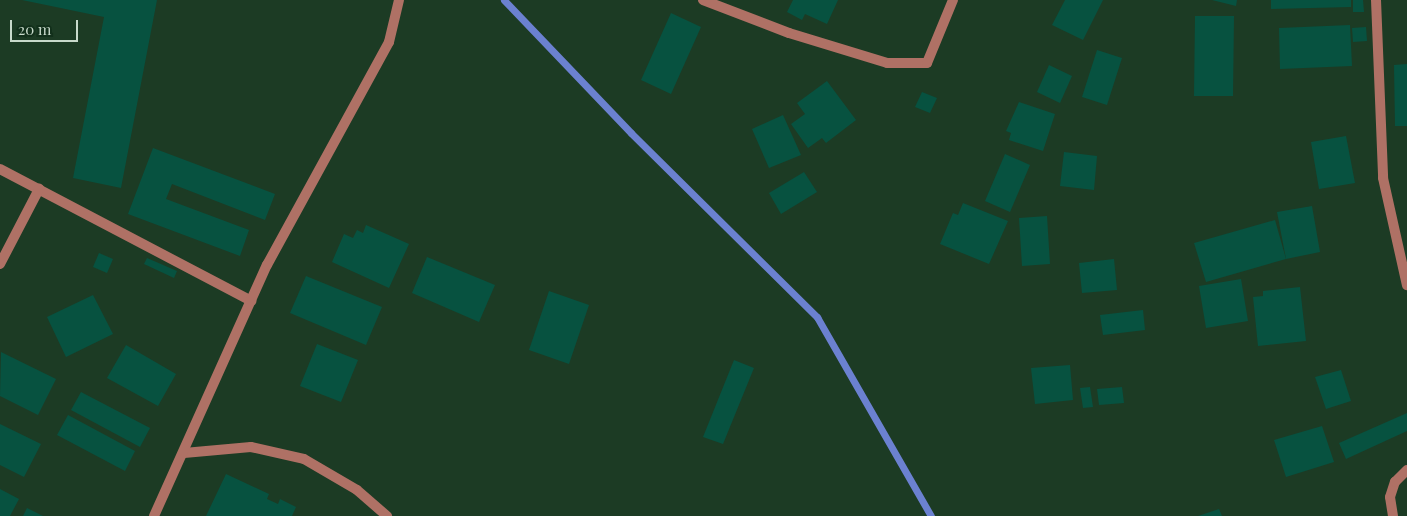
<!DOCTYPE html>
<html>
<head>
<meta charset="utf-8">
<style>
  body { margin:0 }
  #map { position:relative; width:1407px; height:516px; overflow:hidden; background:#1c3b24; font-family:"Playfair Display",serif }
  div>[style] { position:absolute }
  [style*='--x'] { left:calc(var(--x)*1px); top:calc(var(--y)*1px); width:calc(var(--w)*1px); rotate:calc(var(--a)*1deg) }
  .stream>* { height:7px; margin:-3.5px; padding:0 3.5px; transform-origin:3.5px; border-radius:3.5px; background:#6b81d0 }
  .building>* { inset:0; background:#075240 }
  .street>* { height:10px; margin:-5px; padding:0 5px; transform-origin:5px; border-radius:5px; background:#af7165 }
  span { translate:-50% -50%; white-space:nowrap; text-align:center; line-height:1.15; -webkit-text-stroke:5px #12301b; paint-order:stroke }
  .scale { position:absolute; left:10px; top:20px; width:68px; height:22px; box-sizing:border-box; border:2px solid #c8dacb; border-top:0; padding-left:6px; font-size:15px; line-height:18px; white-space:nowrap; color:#c8dacb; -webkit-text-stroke:4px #12301b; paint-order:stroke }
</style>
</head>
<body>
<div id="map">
  <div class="stream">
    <div style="--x:504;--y:0;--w:184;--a:46.3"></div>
    <div style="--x:631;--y:133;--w:262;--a:44.7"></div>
    <div style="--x:817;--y:317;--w:229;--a:60.2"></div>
  </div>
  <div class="building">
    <div style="clip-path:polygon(157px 0,121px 188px,73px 178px,104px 17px,22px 0)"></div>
    <div style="clip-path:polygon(793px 0,838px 0,827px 24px,805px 14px,802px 20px,787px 12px)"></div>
    <div style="clip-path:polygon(1065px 0,1103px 0,1083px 40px,1052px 25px)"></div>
    <div style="clip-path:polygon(1212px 0,1237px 0,1236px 6px)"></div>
    <div style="clip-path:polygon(1271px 0,1351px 0,1351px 7px,1271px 9px)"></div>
    <div style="clip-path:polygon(1353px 0,1363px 0,1364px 12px,1353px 12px)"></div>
    <div style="clip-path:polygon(671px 13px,701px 27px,671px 94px,641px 80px)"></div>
    <div style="clip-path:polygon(1195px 16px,1234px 16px,1233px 96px,1194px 96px)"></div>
    <div style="clip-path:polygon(1350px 25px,1352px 66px,1280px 69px,1279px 28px)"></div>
    <div style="clip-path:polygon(1366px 27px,1367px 41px,1353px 42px,1352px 28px)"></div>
    <div style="clip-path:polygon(1097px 50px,1122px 58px,1107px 105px,1082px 97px)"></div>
    <div style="clip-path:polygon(1407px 64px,1407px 126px,1395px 126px,1394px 65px)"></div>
    <div style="clip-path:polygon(1049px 65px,1072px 76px,1060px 103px,1037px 92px)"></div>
    <div style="clip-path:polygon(827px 81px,856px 120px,826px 143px,822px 138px,808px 148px,791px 124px,805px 114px,797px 103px)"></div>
    <div style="clip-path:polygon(922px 92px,937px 98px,930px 113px,915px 107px)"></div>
    <div style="clip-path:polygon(1019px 102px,1055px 114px,1043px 151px,1009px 140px,1011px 133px,1006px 131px)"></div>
    <div style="clip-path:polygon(783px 115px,801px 155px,769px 168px,752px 129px)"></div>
    <div style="clip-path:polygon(1346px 136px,1355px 183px,1319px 189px,1311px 142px)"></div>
    <div style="clip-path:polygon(153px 148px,275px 194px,265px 220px,172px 184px,166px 199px,249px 230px,240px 256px,128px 214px)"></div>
    <div style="clip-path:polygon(1064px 152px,1097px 156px,1094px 190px,1060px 186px)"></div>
    <div style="clip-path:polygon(1005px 154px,1030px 165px,1010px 212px,985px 201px)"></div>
    <div style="clip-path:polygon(804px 172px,817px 192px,781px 214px,769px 193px)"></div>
    <div style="clip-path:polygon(963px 203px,1008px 221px,989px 264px,940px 244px,953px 213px,958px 215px)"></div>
    <div style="clip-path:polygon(1312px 206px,1320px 252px,1286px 259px,1277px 212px)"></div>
    <div style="clip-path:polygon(1047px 216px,1050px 264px,1022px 266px,1019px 218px)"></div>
    <div style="clip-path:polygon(1275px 220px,1286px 259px,1206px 282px,1194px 243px)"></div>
    <div style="clip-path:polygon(366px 225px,409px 244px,389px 288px,332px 262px,344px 234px,353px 238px,357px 230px,363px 233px)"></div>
    <div style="clip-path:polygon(99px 253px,113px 259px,107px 273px,93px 267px)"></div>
    <div style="clip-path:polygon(427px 257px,495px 285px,479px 322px,412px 293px)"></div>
    <div style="clip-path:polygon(147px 258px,177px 271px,174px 278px,144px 264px)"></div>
    <div style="clip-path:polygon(1114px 259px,1117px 290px,1082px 293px,1079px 263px)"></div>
    <div style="clip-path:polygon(306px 276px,382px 307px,366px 345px,290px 313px)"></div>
    <div style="clip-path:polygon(1241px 279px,1248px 321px,1206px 328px,1199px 286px)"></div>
    <div style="clip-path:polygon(1300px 287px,1306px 341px,1258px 346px,1253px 297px,1263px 296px,1263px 291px)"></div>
    <div style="clip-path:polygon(549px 291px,589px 305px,569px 364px,529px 350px)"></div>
    <div style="clip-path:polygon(93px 295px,113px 334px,66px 357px,47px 317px)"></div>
    <div style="clip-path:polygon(1143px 310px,1145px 330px,1103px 335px,1100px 315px)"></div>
    <div style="clip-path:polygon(317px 344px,358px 360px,341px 402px,300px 386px)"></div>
    <div style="clip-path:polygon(126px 345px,176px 374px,158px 406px,107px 378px)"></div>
    <div style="clip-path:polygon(1px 352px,56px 379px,38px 415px,0 396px)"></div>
    <div style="clip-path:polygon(734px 360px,754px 368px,723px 444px,703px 437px)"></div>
    <div style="clip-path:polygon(1070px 365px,1073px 400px,1035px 404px,1031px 368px)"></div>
    <div style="clip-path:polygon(1341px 370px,1351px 401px,1326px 409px,1315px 377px)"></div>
    <div style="clip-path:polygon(1090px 387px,1093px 407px,1083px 408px,1080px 388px)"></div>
    <div style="clip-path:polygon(1122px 387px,1124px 403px,1099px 405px,1097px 389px)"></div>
    <div style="clip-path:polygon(81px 392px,150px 428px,140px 447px,71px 410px)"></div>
    <div style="clip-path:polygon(1407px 413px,1407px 431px,1346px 459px,1339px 443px)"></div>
    <div style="clip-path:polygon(68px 415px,135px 451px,125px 471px,57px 435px)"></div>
    <div style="clip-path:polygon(0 424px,41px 444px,24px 477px,0 465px)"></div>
    <div style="clip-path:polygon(1322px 426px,1334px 462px,1286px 477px,1274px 440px)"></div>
    <div style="clip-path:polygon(226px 474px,269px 494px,267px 499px,278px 504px,280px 499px,296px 507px,292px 516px,206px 516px)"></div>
    <div style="clip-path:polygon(0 489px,19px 499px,10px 516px,0 516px)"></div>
    <div style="clip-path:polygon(27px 508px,43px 516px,23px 516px)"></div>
    <div style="clip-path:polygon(1219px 509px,1222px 516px,1198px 516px)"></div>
  </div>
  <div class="street">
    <div style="--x:703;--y:0;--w:92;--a:21"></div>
    <div style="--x:789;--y:33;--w:102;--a:17"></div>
    <div style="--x:887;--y:63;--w:40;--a:0"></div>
    <div style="--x:927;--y:63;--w:68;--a:-67.6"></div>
    <div style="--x:1376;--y:0;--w:178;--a:87.7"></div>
    <div style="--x:1383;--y:178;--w:110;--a:77.4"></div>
    <div style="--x:0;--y:169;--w:284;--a:27.7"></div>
    <div style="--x:0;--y:264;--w:85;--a:-62.5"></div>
    <div style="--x:184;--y:453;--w:67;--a:-5.1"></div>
    <div style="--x:251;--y:447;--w:54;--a:12.8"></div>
    <div style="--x:304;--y:459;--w:61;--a:30.3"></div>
    <div style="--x:357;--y:490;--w:40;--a:41"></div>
    <div style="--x:154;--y:516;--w:275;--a:-65.8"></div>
    <div style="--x:267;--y:265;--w:254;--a:-61.3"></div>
    <div style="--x:389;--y:42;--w:43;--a:-76.6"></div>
    <div style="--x:1393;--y:516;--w:19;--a:-99"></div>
    <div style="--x:1390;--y:497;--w:16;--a:-72"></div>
    <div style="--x:1395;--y:482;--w:17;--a:-45"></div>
  </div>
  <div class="scale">20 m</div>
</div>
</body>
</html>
